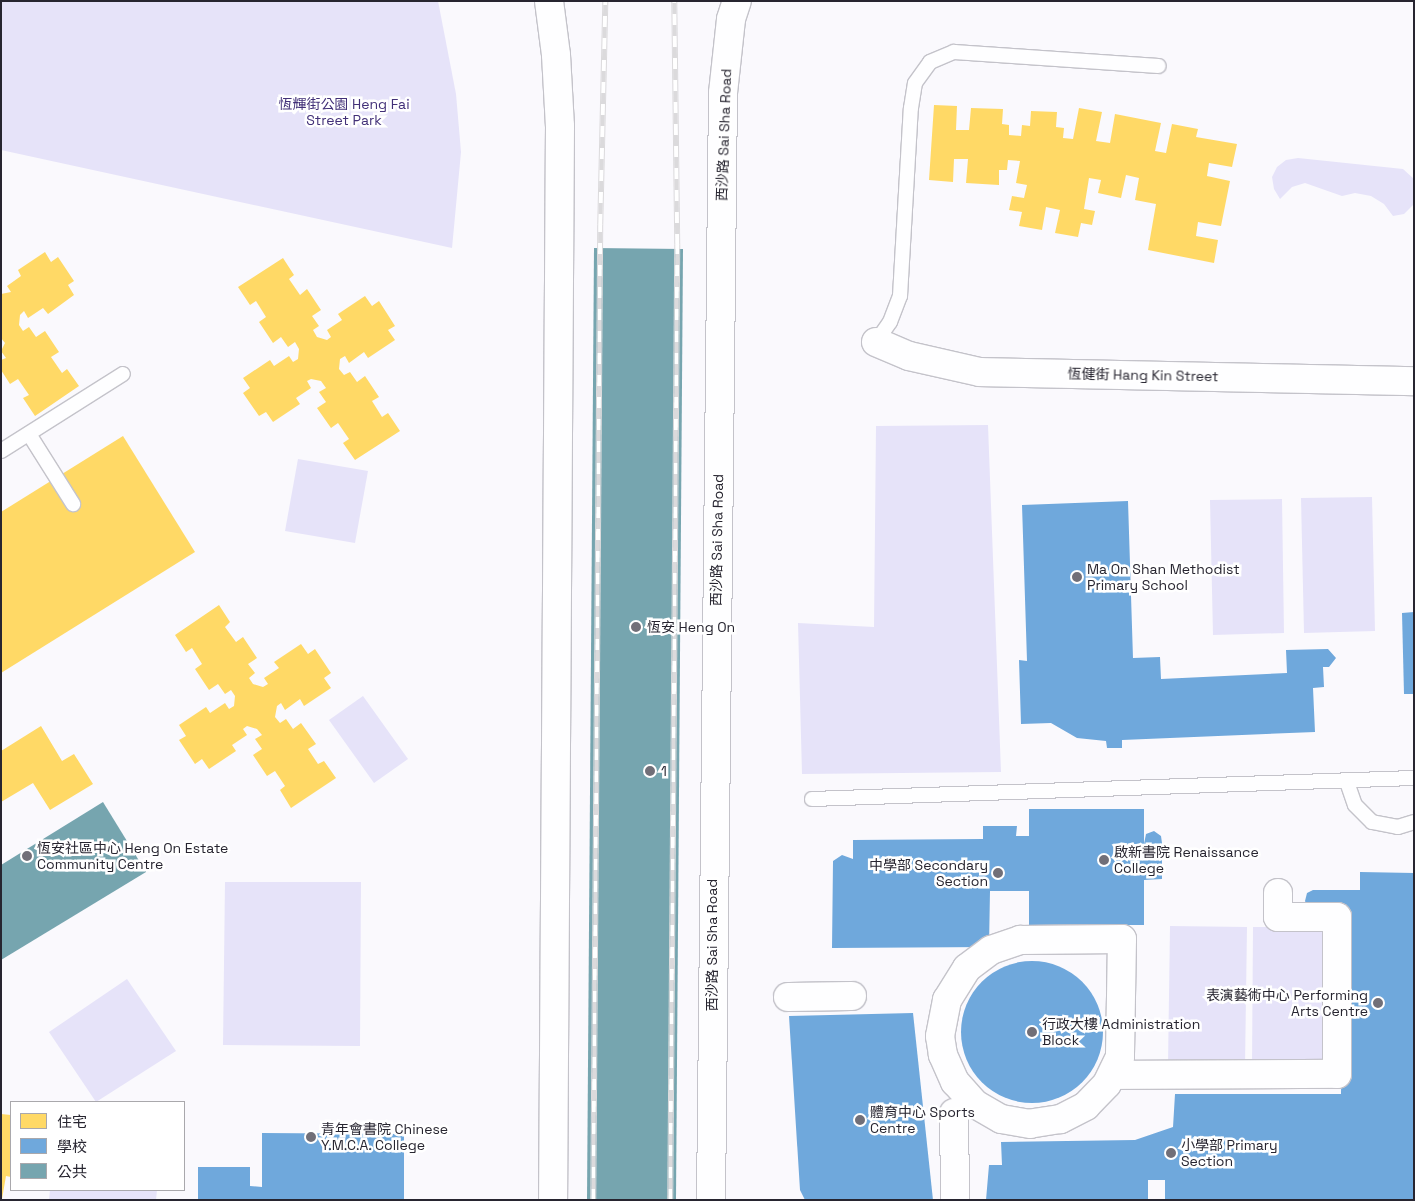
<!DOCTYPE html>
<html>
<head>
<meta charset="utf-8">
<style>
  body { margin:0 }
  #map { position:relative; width:1415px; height:1201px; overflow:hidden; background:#faf9fd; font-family:"Space Grotesk","Noto Sans TC",sans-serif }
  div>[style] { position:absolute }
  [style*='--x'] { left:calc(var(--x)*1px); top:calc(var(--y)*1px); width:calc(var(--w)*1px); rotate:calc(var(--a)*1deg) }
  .green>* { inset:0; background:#e6e3f9 }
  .homes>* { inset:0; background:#ffd966 }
  .schools>* { inset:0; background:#6fa8dc }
  .round { border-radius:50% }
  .public>* { inset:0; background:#76a5af }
  .roads { filter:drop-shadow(1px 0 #c4c3ca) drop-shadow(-1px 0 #c4c3ca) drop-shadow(0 1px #c4c3ca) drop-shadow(0 -1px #c4c3ca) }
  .lane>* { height:14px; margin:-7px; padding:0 7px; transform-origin:7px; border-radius:7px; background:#fefeff }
  .street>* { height:28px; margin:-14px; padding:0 14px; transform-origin:14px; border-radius:14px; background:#fefeff }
  .secondary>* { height:28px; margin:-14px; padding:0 14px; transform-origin:14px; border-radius:14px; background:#fefeff }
  .rail>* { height:5.5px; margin-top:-2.75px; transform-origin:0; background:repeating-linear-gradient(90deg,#fff 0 11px,#dbdadc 0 22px); box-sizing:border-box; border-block:1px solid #dbdadc }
  .dots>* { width:14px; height:14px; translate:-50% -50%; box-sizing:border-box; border:2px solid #fff; border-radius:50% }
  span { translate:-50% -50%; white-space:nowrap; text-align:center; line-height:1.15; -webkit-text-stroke:5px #fff; paint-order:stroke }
  .park-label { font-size:14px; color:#423078 }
  .street-label { font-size:14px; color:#272530 }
  .poi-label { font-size:14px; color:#272530 }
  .left { translate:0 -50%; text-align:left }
  .right { translate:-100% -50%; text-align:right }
  .frame { position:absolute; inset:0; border:2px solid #272530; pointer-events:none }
  .legend { position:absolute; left:10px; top:1101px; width:175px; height:90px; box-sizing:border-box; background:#fff; border:1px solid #a9a8ac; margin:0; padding:6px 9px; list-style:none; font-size:15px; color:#272530 }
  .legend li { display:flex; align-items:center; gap:10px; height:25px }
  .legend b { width:25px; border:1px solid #a9a8ac }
</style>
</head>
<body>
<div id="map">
  <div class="green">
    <div style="clip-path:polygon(1px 1px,438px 1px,456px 94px,461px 152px,452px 248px,1px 150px)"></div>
    <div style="clip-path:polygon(1298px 158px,1403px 169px,1414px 179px,1414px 204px,1404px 214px,1393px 216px,1384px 204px,1371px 196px,1355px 193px,1342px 196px,1305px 183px,1292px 187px,1280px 199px,1274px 189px,1272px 177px,1277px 167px,1286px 160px)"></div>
    <div style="clip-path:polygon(988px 425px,1001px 772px,802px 774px,798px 623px,874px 627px,876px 426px)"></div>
    <div style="clip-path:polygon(298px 459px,368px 471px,355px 543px,285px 531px)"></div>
    <div style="clip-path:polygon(1372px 497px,1375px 631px,1304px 633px,1301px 498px)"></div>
    <div style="clip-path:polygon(1282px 499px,1284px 633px,1213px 635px,1210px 500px)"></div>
    <div style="clip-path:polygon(363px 696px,408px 759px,374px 783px,329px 720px)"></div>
    <div style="clip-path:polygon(225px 882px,361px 882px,360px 1046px,223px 1045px)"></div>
    <div style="clip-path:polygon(1170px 926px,1247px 927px,1245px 1066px,1168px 1066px)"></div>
    <div style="clip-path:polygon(1253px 927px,1329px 927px,1328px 1067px,1252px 1066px)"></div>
    <div style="clip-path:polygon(127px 979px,176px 1051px,96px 1102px,49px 1032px)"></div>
    <div style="clip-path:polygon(50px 1190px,157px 1190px,156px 1200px,49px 1200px)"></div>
  </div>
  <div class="homes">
    <div style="clip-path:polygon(934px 105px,957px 106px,956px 130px,969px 130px,971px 108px,1003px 109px,1002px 124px,1009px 125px,1009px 135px,1021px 136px,1022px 125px,1030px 126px,1031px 111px,1057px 112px,1056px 127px,1064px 128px,1063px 138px,1073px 139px,1079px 108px,1102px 112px,1096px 141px,1110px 143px,1115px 114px,1161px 123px,1155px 151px,1166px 153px,1172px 124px,1198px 129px,1196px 137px,1237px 144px,1232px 167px,1209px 163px,1207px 176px,1230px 181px,1221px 226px,1198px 222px,1196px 236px,1218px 240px,1214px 263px,1148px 250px,1156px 204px,1135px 200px,1139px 178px,1126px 175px,1121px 198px,1098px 193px,1101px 180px,1089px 178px,1084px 209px,1095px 211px,1092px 225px,1081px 223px,1078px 237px,1055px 233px,1060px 210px,1046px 207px,1042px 230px,1019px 226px,1022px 212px,1009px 210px,1012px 196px,1024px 198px,1027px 185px,1016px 183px,1020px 161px,1008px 160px,1007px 170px,999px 170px,999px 185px,966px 183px,968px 159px,954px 159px,953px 182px,929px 180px)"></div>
    <div style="clip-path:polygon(45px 252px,51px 262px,58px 257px,74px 281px,68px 285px,74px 295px,48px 314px,43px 308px,28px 318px,24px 311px,20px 315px,19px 325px,23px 331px,29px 327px,36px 337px,45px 331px,59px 352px,51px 357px,62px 373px,67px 369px,79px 386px,35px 416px,23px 398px,29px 395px,18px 379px,10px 384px,1px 370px,1px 360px,6px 358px,1px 351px,5px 343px,1px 338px,1px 294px,11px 292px,7px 286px,21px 276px,18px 270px)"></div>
    <div style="clip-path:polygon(283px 258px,294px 275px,289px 279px,300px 295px,307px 289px,321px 310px,312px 316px,319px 326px,313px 330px,317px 337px,327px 340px,331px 337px,327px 330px,342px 320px,338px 314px,365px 296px,372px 306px,379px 301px,395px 326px,388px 330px,395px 340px,368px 358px,364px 352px,349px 363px,345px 356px,340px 359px,339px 369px,344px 375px,350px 372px,357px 382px,365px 376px,379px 397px,372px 401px,382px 417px,388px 413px,400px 431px,355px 460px,343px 443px,349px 439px,338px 423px,331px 428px,317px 408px,326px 402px,319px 392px,326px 388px,321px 381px,311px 379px,307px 381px,311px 388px,296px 398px,300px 404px,273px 422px,266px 412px,259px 416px,243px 393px,250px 388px,243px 378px,270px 360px,274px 366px,289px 356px,293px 362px,298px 359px,299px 349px,295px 342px,288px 347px,281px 337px,273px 343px,259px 322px,266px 317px,256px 301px,250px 305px,238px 287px)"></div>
    <div style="clip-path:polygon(123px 436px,195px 552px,1px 673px,1px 512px)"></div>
    <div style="clip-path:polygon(219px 605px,230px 622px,225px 627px,236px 642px,243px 637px,257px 658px,248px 664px,255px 673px,249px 678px,253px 684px,263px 687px,268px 684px,264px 678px,279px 668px,274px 662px,301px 644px,308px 654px,315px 649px,331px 673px,324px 678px,331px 688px,304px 706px,300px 699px,285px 710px,281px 703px,277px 706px,275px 717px,280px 723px,286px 719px,293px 729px,301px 723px,316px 744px,308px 749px,318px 764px,324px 761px,336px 778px,291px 808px,280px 790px,285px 786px,275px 771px,267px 776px,253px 755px,262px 749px,255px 739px,262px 735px,257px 729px,247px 726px,243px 729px,247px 735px,232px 745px,236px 751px,209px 769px,202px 759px,195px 764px,179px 740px,186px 736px,179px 725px,206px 707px,210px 713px,225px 703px,229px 709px,234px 706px,235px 696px,231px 690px,225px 694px,218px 684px,209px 690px,195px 669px,202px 664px,192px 648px,186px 652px,175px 635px)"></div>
    <div style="clip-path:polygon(41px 726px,62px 761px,74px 754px,93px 784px,50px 810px,33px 783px,1px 802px,1px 751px)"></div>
    <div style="clip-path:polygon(1px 1114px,11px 1115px,11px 1177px,6px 1176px,2px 1199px)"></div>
  </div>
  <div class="schools">
    <div style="clip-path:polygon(1128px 501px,1133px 658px,1160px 657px,1161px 679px,1287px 673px,1286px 650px,1328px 649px,1336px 658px,1329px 667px,1323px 667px,1324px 687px,1313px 688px,1315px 732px,1122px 740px,1122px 748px,1107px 748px,1106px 741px,1077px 738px,1051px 723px,1021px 724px,1019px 660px,1027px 661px,1022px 505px)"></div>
    <div style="clip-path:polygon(1414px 612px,1414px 694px,1404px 694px,1402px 613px)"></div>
    <div style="clip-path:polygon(1029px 809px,1144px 809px,1144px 844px,1146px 834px,1154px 831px,1161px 836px,1162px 843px,1162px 879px,1144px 880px,1144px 925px,1029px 925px,1029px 891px,990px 891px,989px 947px,832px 948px,833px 861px,842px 855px,853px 859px,853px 840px,983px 839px,983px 826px,1017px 826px,1016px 836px,1029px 836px)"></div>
    <div style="clip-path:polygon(1360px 872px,1414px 873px,1414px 1200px,1165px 1200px,1165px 1180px,1148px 1180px,1148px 1200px,986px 1200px,989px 1165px,1002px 1165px,1001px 1142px,1135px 1140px,1173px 1127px,1175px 1094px,1341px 1094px,1343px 912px,1307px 906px,1305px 901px,1307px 893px,1313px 890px,1360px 890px)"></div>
    <div class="round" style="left:961px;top:961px;width:142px;height:142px"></div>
    <div style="clip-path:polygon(913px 1013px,933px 1200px,805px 1200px,800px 1190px,789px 1016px)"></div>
    <div style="clip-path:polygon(262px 1133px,404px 1134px,404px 1200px,198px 1200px,198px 1167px,250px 1167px,250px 1186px,262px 1187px)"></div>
  </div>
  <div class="public">
    <div style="clip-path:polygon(594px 248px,683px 249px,676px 1200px,587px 1200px)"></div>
    <div style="clip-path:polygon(103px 802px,146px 872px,1px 960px,1px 865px)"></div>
  </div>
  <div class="roads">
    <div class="lane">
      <div style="--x:876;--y:342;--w:24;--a:-55"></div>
      <div style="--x:890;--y:322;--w:28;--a:-69"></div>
      <div style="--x:900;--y:296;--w:188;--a:-86.7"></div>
      <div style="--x:911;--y:108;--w:25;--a:-81"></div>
      <div style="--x:915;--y:83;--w:26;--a:-54"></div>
      <div style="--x:930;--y:62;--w:26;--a:-23"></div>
      <div style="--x:954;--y:52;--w:205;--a:3.9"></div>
      <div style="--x:29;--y:434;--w:83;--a:57.8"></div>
      <div style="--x:1;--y:451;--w:144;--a:-32.3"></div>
      <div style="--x:1347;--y:782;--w:24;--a:71"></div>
      <div style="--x:1355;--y:805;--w:24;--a:45"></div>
      <div style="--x:1372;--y:822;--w:26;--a:11"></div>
      <div style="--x:1398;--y:827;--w:17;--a:-17"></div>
      <div style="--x:812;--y:799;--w:602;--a:-2"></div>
    </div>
    <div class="street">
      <div style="--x:876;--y:342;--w:36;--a:23"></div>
      <div style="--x:909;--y:356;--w:73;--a:12.7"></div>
      <div style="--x:980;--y:372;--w:434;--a:1.2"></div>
      <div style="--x:1122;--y:939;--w:118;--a:91"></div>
      <div style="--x:1120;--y:1057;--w:30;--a:116"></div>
      <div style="--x:1107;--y:1084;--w:30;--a:134"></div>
      <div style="--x:1086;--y:1106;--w:29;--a:153"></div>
      <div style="--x:1060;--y:1119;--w:30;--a:171"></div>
      <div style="--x:1030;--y:1124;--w:29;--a:-170"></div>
      <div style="--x:1001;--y:1119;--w:30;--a:-150"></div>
      <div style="--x:975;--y:1104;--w:30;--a:-132"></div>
      <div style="--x:955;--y:1082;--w:30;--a:-114"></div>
      <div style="--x:943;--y:1055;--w:19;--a:-99"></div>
      <div style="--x:940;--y:1036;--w:37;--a:-79"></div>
      <div style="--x:947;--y:1000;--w:38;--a:-58"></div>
      <div style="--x:967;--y:968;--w:30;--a:-37"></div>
      <div style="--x:991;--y:950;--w:31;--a:-19"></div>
      <div style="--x:1020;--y:940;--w:102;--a:-0.6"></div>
      <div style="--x:788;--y:997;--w:64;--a:-0.9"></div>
      <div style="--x:1112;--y:1075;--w:225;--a:-0.3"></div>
      <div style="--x:1337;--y:1074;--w:157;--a:-90"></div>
      <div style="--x:1337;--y:917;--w:59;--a:180"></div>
      <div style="--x:1278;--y:917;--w:24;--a:-90"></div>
      <div style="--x:954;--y:1113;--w:87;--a:89.3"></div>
    </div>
    <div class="secondary">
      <div style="--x:549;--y:1;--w:54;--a:82.6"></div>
      <div style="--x:556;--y:55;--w:71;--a:86.8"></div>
      <div style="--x:560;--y:126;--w:1074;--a:90.37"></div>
      <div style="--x:711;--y:1200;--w:1107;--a:-89.38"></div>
      <div style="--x:723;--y:93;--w:74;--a:-83.8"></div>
      <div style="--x:731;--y:19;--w:19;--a:-72"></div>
    </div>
  </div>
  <div class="rail">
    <div style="--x:593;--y:1200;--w:975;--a:-89.59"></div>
    <div style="--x:600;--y:225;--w:224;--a:-88.7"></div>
    <div style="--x:670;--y:1200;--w:955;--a:-89.58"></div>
    <div style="--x:677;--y:245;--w:244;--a:-90.7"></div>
  </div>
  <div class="dots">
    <div style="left:1077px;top:577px;background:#716f78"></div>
    <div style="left:636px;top:627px;background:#716f78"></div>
    <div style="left:650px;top:771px;background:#716f78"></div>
    <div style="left:27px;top:856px;background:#716f78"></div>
    <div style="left:1104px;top:860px;background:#716f78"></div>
    <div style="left:998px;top:873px;background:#716f78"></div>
    <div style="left:1378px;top:1003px;background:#716f78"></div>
    <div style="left:1032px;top:1032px;background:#716f78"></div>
    <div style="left:860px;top:1120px;background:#716f78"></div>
    <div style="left:311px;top:1137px;background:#716f78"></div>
    <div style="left:1171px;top:1153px;background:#716f78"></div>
  </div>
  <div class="park-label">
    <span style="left:344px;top:112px">恆輝街公園 Heng Fai<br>Street Park</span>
  </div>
  <div class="street-label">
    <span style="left:724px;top:135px;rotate:-88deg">西沙路 Sai Sha Road</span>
    <span style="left:1143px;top:375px;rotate:1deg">恆健街 Hang Kin Street</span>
    <span style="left:717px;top:540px;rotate:-89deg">西沙路 Sai Sha Road</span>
    <span style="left:712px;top:945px;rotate:-90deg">西沙路 Sai Sha Road</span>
  </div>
  <div class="poi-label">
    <span class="left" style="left:1087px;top:577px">Ma On Shan Methodist<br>Primary School</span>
    <span class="left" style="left:647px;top:627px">恆安 Heng On</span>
    <span class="left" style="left:661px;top:771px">1</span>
    <span class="left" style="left:37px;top:856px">恆安社區中心 Heng On Estate<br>Community Centre</span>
    <span class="left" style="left:1114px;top:860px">啟新書院 Renaissance<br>College</span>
    <span class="right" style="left:988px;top:873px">中學部 Secondary<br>Section</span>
    <span class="right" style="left:1368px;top:1003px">表演藝術中心 Performing<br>Arts Centre</span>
    <span class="left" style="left:1042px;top:1032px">行政大樓 Administration<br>Block</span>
    <span class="left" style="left:870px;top:1120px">體育中心 Sports<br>Centre</span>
    <span class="left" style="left:321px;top:1137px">青年會書院 Chinese<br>Y.M.C.A. College</span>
    <span class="left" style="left:1181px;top:1153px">小學部 Primary<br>Section</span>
  </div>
  <div class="frame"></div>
  <ul class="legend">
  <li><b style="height:14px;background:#ffd966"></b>住宅</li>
  <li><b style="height:14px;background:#6fa8dc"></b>學校</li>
  <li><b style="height:14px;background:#76a5af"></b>公共</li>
  </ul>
</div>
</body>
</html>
